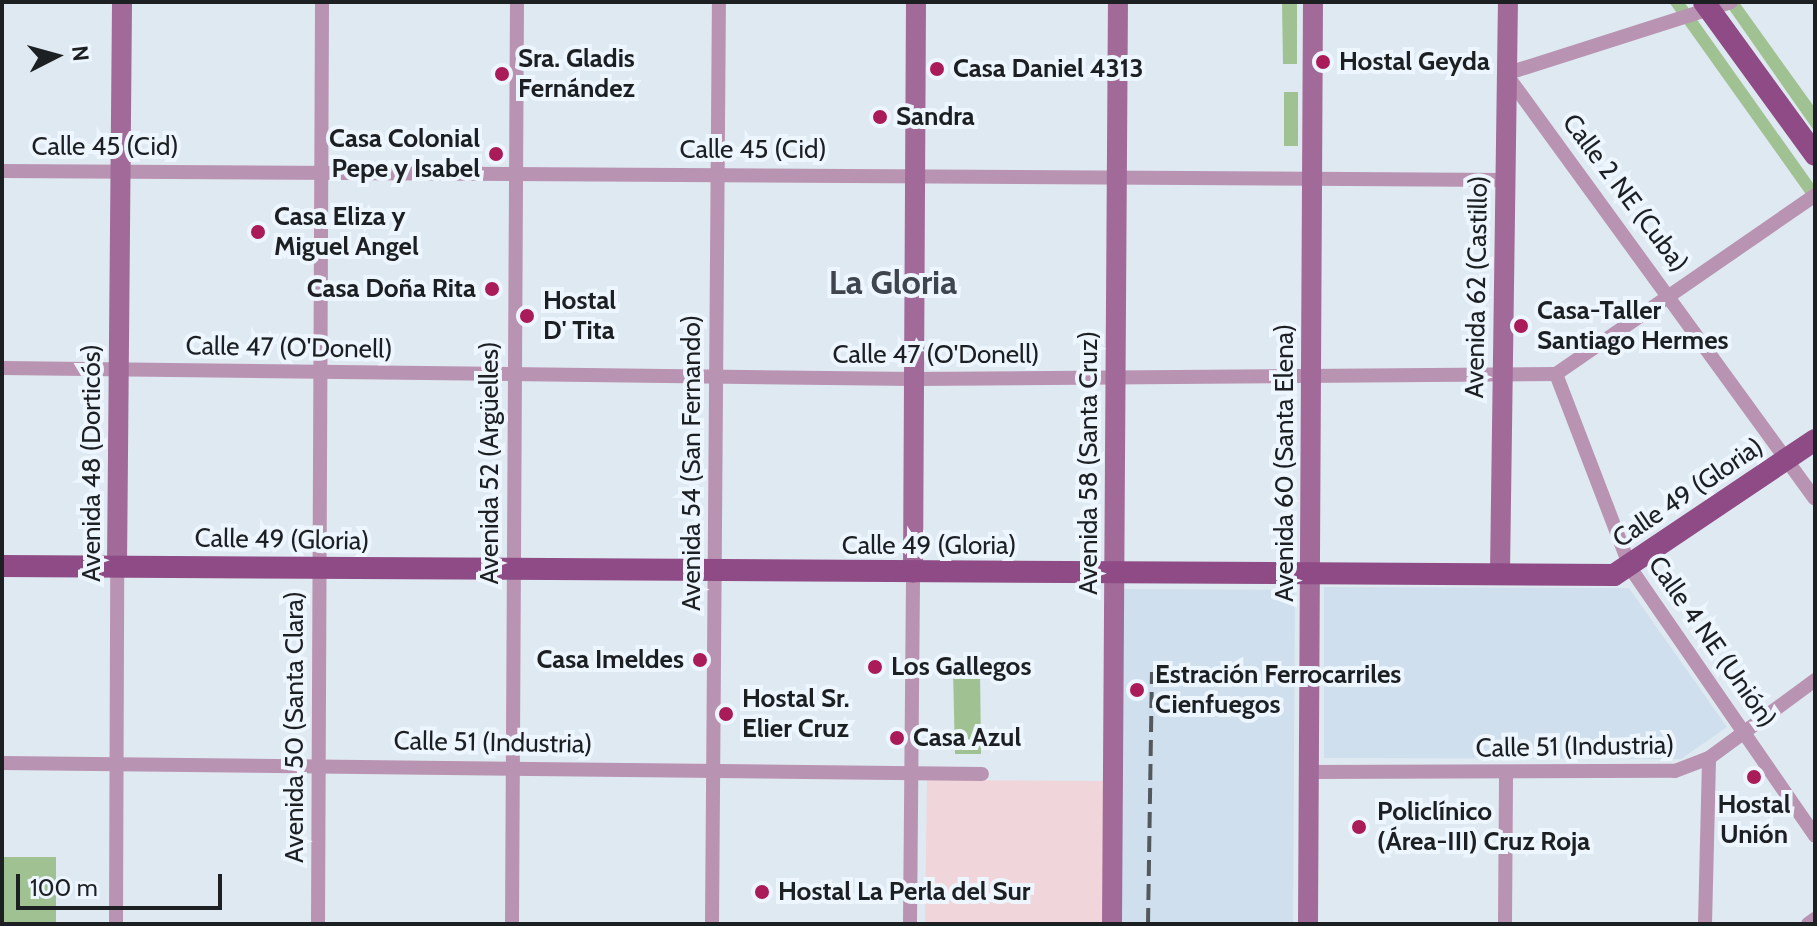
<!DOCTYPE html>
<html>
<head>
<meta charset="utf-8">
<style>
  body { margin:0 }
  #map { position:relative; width:1817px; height:926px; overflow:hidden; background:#dfe9f1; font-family:Cabin,sans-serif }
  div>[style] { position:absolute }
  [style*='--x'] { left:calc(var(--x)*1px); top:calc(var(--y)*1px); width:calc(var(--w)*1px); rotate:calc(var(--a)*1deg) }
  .industrial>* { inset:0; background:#f0d6da }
  .built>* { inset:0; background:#cfdfed }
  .green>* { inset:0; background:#a0c192 }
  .street>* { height:14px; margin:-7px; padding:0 7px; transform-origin:7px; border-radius:7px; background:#b993b2 }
  .secondary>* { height:20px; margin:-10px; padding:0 10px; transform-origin:10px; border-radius:10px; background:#a16a98 }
  .primary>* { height:22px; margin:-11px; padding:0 11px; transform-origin:11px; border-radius:11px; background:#8e4b85 }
  .rail>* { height:4px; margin-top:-2px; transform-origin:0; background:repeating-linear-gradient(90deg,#53585c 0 16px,transparent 0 24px) }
  .dots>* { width:22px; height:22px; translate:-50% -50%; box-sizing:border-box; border:4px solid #edf6ff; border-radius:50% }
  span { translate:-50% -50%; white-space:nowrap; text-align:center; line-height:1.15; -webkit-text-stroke:8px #edf6ff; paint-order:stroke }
  .poi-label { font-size:26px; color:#1d2023; font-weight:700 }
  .left { translate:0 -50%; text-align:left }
  .right { translate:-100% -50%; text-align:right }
  .street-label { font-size:26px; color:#1d2023 }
  .district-label { font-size:34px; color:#3e454c; font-weight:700 }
  .frame { position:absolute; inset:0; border:4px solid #1d2023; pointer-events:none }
  .north { position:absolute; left:16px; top:16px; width:80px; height:80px; -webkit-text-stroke:6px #edf6ff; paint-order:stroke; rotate:84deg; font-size:22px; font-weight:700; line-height:32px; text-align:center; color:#1d2023 }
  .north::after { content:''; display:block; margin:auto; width:28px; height:36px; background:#1d2023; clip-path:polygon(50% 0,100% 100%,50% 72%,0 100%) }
  .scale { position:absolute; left:16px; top:874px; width:206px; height:36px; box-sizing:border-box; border:4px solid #1d2023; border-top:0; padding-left:10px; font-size:24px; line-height:28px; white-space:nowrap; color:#1d2023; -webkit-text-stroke:6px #edf6ff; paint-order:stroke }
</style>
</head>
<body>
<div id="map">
  <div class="industrial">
    <div style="clip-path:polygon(927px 780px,1109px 781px,1104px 924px,925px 924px)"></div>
  </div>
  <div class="built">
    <div style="clip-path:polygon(1324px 587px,1629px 588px,1727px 727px,1681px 759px,1324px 758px)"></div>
    <div style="clip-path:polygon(1123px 589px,1295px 590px,1293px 924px,1121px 924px)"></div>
  </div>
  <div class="green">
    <div style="clip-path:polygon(1282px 2px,1297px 2px,1297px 64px,1283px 64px)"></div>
    <div style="clip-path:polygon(1669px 2px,1684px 2px,1693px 14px,1815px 186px,1815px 207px)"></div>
    <div style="clip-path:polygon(1724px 2px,1739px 2px,1815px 108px,1815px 132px)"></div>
    <div style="clip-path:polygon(1284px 92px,1298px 92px,1298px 146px,1284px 146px)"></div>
    <div style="clip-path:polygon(953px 670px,980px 670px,981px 754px,955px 754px)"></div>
    <div style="clip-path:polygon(2px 857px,56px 857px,56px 924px,2px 924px)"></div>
  </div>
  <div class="street">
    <div style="--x:1731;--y:2;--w:236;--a:162.3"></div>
    <div style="--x:1506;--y:74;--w:525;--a:53.98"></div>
    <div style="--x:2;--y:171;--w:1502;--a:0.34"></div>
    <div style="--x:2;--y:368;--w:912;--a:0.69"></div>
    <div style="--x:914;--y:379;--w:642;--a:-0.45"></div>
    <div style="--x:1556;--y:374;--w:315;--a:-34.6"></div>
    <div style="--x:1556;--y:374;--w:209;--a:69"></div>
    <div style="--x:1631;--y:569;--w:324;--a:55.4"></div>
    <div style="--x:2;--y:763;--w:980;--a:0.64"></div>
    <div style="--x:1308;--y:772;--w:367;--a:-0.2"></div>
    <div style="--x:1675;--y:771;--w:36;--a:-21"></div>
    <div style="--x:1709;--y:758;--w:132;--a:-36.3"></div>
    <div style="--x:116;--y:924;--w:358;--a:-89.8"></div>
    <div style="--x:318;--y:924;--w:922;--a:-89.75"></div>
    <div style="--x:512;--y:924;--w:922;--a:-89.69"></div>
    <div style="--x:712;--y:924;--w:922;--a:-89.57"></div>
    <div style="--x:910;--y:924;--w:351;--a:-89.5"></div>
    <div style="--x:1505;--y:924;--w:151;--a:-89.6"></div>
    <div style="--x:1705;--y:924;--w:166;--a:-88.6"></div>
    <div style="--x:1808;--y:924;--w:9;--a:-36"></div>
  </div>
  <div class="secondary">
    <div style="--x:117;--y:566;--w:564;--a:-89.49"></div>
    <div style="--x:1500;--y:572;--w:570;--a:-89.2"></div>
    <div style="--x:913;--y:573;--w:571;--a:-89.7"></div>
    <div style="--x:1112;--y:924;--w:922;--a:-89.63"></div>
    <div style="--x:1308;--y:924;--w:922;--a:-89.69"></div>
  </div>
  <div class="primary">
    <div style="--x:1704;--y:2;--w:189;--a:54"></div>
    <div style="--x:2;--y:566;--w:1612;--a:0.32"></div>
    <div style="--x:1614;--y:575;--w:242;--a:-33.9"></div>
  </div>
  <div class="rail">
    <div style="--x:1148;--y:924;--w:252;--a:-89.1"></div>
  </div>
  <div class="dots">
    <div style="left:1323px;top:62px;background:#a91b59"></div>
    <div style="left:937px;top:69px;background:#a91b59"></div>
    <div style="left:502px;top:74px;background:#a91b59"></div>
    <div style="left:880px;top:117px;background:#a91b59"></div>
    <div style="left:496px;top:154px;background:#a91b59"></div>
    <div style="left:258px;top:232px;background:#a91b59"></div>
    <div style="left:492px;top:289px;background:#a91b59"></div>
    <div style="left:527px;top:316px;background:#a91b59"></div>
    <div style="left:1521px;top:326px;background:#a91b59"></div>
    <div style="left:700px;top:660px;background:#a91b59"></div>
    <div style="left:875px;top:667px;background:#a91b59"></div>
    <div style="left:1137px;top:690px;background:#a91b59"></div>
    <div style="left:726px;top:714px;background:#a91b59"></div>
    <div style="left:897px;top:738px;background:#a91b59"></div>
    <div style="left:1754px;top:777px;background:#a91b59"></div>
    <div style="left:1359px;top:827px;background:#a91b59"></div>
    <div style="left:762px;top:892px;background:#a91b59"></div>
  </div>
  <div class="poi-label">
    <span class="left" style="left:518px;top:74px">Sra. Gladis<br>Fernández</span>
    <span class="left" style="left:1339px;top:62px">Hostal Geyda</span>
    <span class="left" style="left:953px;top:69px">Casa Daniel 4313</span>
    <span class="left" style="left:896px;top:117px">Sandra</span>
    <span class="right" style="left:480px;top:154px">Casa Colonial<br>Pepe y Isabel</span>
    <span class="left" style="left:274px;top:232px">Casa Eliza y<br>Miguel Angel</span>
    <span class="right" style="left:476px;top:289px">Casa Doña Rita</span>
    <span class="left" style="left:543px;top:316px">Hostal<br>D' Tita</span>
    <span class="left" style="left:1537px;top:326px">Casa-Taller<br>Santiago Hermes</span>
    <span class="right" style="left:684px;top:660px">Casa Imeldes</span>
    <span class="left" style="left:891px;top:667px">Los Gallegos</span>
    <span class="left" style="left:1155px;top:690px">Estración Ferrocarriles<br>Cienfuegos</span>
    <span class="left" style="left:742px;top:714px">Hostal Sr.<br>Elier Cruz</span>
    <span class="left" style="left:913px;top:738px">Casa Azul</span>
    <span style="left:1754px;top:820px">Hostal<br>Unión</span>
    <span class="left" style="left:1377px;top:827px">Policlínico<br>(Área-III) Cruz Roja</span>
    <span class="left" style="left:778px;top:892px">Hostal La Perla del Sur</span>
  </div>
  <div class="street-label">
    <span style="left:105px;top:147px">Calle 45 (Cid)</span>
    <span style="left:753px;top:150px">Calle 45 (Cid)</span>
    <span style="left:1625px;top:193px;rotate:53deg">Calle 2 NE (Cuba)</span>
    <span style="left:1477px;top:287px;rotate:-89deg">Avenida 62 (Castillo)</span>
    <span style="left:289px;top:348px;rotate:1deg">Calle 47 (O'Donell)</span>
    <span style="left:936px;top:355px">Calle 47 (O'Donell)</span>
    <span style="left:92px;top:463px;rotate:-90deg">Avenida 48 (Dorticós)</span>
    <span style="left:490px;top:463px;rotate:-90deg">Avenida 52 (Argüelles)</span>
    <span style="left:692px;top:463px;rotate:-90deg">Avenida 54 (San Fernando)</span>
    <span style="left:1089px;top:463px;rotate:-90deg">Avenida 58 (Santa Cruz)</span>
    <span style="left:1285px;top:463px;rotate:-90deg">Avenida 60 (Santa Elena)</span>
    <span style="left:1688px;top:493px;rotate:-34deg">Calle 49 (Gloria)</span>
    <span style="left:282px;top:540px;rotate:1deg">Calle 49 (Gloria)</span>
    <span style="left:929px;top:546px">Calle 49 (Gloria)</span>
    <span style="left:1712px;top:642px;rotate:55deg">Calle 4 NE (Unión)</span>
    <span style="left:295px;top:727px;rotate:-90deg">Avenida 50 (Santa Clara)</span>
    <span style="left:493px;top:743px;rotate:1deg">Calle 51 (Industria)</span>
    <span style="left:1575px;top:747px;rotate:-1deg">Calle 51 (Industria)</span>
  </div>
  <div class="district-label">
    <span style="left:893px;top:283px">La Gloria</span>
  </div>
  <div class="frame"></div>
  <div class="north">N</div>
  <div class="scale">100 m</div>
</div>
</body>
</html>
